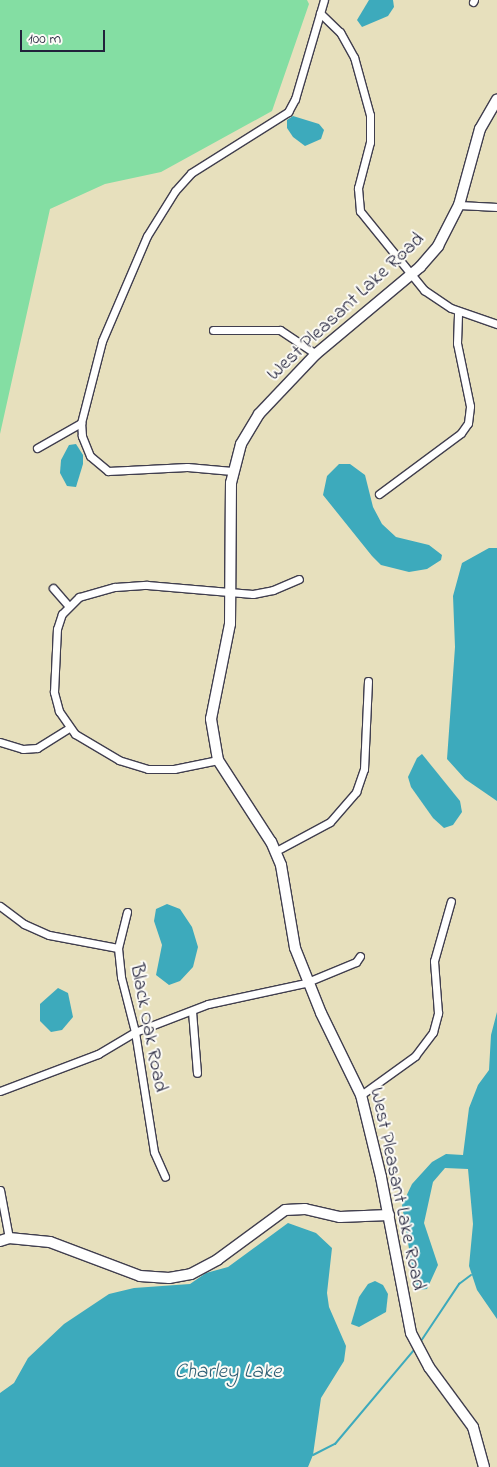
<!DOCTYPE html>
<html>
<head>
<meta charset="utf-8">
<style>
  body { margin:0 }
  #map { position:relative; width:497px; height:1467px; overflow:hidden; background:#e7e0bd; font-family:"Indie Flower",sans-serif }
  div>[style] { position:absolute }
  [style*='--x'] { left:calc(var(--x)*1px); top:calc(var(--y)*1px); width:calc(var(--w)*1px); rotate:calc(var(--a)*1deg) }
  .green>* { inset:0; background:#84dea3 }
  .water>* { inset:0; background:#3daabc }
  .stream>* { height:2px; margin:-1px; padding:0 1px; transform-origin:1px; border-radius:1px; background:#3daabc }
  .roads { filter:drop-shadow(1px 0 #403e4e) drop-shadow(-1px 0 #403e4e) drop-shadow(0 1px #403e4e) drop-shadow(0 -1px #403e4e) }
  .street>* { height:7px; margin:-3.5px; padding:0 3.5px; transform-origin:3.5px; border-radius:3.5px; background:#fff }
  .secondary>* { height:10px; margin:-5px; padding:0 5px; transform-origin:5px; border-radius:5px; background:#fff }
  span { translate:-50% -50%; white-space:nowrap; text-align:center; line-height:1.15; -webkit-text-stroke:4px #fdfcf7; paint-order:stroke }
  .street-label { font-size:20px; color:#22223b }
  .water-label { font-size:21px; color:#2e5f75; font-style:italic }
  .scale { position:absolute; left:20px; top:30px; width:85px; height:22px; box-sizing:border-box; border:2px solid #22223b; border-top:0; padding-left:6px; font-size:15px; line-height:18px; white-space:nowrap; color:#22223b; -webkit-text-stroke:4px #fdfcf7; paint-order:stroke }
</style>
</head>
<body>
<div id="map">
  <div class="green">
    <div style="clip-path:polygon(0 0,307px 0,309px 4px,272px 111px,161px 172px,105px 184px,50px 209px,0 434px)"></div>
  </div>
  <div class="water">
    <div style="clip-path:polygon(369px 0,393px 0,394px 7px,388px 16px,362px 27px,357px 20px)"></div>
    <div style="clip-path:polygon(293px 116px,319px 124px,324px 130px,321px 139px,305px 146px,293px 137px,287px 128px,287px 120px)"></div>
    <div style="clip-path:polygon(76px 444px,83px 455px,83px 464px,76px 487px,67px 486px,60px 473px,61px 460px,69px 445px)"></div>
    <div style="clip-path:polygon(339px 464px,350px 464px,365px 475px,373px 507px,382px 524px,396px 537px,429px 545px,442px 555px,441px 560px,427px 569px,409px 572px,381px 565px,372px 556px,323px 495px,327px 476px)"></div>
    <div style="clip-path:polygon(489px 548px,497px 548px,497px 801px,465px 779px,447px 759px,455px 647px,453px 596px,462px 563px)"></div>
    <div style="clip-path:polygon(422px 754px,460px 801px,462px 812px,453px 825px,444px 828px,433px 818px,411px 787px,408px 777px,417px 758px)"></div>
    <div style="clip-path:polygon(167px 904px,180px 909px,192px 927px,198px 947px,193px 967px,180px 981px,169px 985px,156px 975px,162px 945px,154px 921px,156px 909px)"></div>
    <div style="clip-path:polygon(58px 988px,68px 993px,73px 1017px,62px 1030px,51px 1032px,40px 1021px,40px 1004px)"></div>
    <div style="clip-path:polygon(497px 1012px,497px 1319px,477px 1290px,469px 1266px,473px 1224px,468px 1169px,445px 1168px,433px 1182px,424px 1223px,438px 1265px,427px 1289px,417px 1290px,414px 1280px,402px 1205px,412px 1184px,432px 1162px,446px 1154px,463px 1155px,469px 1108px,478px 1085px,489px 1070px,491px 1035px)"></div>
    <div style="clip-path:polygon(288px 1223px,316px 1233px,332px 1248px,327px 1293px,329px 1307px,346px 1346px,344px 1361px,321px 1398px,313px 1455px,308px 1467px,0 1467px,0 1393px,14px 1383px,28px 1358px,64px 1324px,109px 1294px,134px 1288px,190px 1284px,206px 1273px,228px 1267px)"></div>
    <div style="clip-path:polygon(375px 1281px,383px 1285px,388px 1294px,386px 1312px,359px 1327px,351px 1324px,359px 1297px,368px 1284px)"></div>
  </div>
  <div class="stream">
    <div style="--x:421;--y:1341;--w:69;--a:-56.3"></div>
    <div style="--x:459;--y:1284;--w:15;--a:-37"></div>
    <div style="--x:313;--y:1455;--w:25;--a:-27"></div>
    <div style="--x:335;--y:1444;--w:123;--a:-50"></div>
  </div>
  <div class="roads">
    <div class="street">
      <div style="--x:473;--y:2;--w:2;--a:-63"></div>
      <div style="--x:320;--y:13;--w:28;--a:44"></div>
      <div style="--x:340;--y:32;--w:29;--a:61"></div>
      <div style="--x:354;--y:57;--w:60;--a:74.6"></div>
      <div style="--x:370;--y:115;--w:27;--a:90"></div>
      <div style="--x:370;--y:142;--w:48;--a:104.6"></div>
      <div style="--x:358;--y:188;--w:23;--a:85"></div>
      <div style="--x:360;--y:211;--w:102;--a:51"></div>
      <div style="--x:424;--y:290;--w:32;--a:34"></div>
      <div style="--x:451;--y:308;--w:49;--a:19.2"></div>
      <div style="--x:459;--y:205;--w:38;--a:3"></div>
      <div style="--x:213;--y:330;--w:67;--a:0"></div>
      <div style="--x:280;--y:330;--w:43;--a:33.7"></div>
      <div style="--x:37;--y:448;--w:51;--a:-29.6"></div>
      <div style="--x:232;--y:471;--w:45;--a:-174.9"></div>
      <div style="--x:187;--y:467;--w:79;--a:177.1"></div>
      <div style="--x:108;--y:471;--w:23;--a:-140"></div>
      <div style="--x:90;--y:456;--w:22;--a:-112"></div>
      <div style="--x:82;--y:436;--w:13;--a:-94"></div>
      <div style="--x:81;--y:423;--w:85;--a:-75.6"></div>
      <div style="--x:102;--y:341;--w:114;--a:-66.8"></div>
      <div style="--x:147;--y:236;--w:53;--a:-58.1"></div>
      <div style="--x:175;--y:191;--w:24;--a:-48"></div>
      <div style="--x:191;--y:173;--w:115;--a:-32.2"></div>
      <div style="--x:288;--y:112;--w:15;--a:-62"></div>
      <div style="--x:295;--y:99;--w:103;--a:-73.7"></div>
      <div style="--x:379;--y:494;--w:102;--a:-36.6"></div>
      <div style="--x:461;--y:433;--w:12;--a:-55"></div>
      <div style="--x:468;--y:423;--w:17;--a:-83"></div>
      <div style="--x:470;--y:406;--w:64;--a:-101.7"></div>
      <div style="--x:457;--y:343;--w:32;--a:-88"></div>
      <div style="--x:53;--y:588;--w:23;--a:49"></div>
      <div style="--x:0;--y:742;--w:24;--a:17"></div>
      <div style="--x:23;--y:749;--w:14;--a:-4"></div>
      <div style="--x:37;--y:748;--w:38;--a:-32"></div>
      <div style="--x:218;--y:760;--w:45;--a:168.4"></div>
      <div style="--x:174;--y:769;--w:26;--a:180"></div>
      <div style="--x:148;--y:769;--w:30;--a:-163"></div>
      <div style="--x:119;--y:760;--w:51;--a:-149.4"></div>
      <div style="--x:75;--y:734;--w:28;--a:-125"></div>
      <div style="--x:59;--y:711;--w:20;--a:-105"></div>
      <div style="--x:54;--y:692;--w:63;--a:-87.3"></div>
      <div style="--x:57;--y:629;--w:16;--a:-72"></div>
      <div style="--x:62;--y:614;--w:24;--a:-45"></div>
      <div style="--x:79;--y:597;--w:37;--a:-16"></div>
      <div style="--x:115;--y:587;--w:32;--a:-4"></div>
      <div style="--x:147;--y:585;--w:106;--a:4.9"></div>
      <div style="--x:253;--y:594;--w:20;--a:-11"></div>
      <div style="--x:273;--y:590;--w:28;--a:-23"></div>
      <div style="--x:276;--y:851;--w:61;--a:-28.2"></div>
      <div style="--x:330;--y:822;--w:40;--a:-49"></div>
      <div style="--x:356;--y:792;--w:24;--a:-71"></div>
      <div style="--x:364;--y:769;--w:88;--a:-87.4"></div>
      <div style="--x:0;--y:906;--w:30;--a:37"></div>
      <div style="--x:24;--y:924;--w:27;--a:24"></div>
      <div style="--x:49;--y:935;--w:70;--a:10.7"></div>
      <div style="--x:127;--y:912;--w:37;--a:104"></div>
      <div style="--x:118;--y:948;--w:29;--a:84"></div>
      <div style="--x:121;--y:977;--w:57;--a:75.7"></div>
      <div style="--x:135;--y:1032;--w:121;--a:81"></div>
      <div style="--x:154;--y:1152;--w:27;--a:66"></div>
      <div style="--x:192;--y:1011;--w:62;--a:85.4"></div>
      <div style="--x:0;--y:1091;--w:105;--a:-20.7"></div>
      <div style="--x:98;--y:1054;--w:43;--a:-30.7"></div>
      <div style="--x:135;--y:1032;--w:78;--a:-21"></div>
      <div style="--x:208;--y:1004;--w:99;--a:-12.2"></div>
      <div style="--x:305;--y:983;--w:55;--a:-22.4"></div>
      <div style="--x:356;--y:962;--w:7;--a:-56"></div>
      <div style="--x:361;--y:1095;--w:67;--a:-35.8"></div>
      <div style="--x:415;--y:1056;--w:30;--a:-53"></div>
      <div style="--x:433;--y:1032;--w:20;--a:-75"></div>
      <div style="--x:438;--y:1013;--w:52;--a:-94.4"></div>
      <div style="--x:434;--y:961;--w:62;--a:-74.2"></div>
      <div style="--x:0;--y:1190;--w:49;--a:79.4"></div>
    </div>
    <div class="secondary">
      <div style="--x:0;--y:1241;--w:9;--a:-18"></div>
      <div style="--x:9;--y:1238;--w:41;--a:5.6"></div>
      <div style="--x:50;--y:1242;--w:96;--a:20.7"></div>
      <div style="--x:140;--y:1276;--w:29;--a:4"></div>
      <div style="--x:169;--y:1278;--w:22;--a:-10"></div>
      <div style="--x:191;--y:1274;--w:30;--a:-28"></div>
      <div style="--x:217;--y:1260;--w:84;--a:-36.3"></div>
      <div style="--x:285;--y:1210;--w:20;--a:-3"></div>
      <div style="--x:305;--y:1209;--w:36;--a:13"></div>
      <div style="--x:340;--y:1217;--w:49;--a:-2.3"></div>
      <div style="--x:484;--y:1467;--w:41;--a:-105.4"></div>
      <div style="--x:473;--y:1427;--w:74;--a:-126.3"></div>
      <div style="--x:429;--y:1367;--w:38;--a:-118"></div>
      <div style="--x:411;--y:1333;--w:159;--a:-100.9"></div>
      <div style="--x:381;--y:1177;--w:84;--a:-103.7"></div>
      <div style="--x:361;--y:1095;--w:91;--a:-116"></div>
      <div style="--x:321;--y:1013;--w:70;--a:-111.8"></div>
      <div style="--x:295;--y:948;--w:84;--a:-99.6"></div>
      <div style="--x:281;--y:865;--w:25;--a:-113"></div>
      <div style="--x:271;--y:842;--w:98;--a:-122.9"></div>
      <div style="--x:218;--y:760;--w:42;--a:-99.7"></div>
      <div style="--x:211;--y:719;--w:97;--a:-78.7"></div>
      <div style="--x:230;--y:624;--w:141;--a:-89.6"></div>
      <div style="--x:231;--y:483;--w:40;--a:-75.6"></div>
      <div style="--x:241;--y:444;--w:35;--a:-59"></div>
      <div style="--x:259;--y:414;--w:83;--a:-46.5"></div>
      <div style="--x:316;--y:354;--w:136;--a:-39.9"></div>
      <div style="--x:420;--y:267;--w:28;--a:-49"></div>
      <div style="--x:438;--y:246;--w:46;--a:-62.9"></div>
      <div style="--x:459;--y:205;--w:79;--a:-74.6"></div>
      <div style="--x:480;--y:129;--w:34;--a:-60"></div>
    </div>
  </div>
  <div class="street-label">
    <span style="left:346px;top:307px;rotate:-43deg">West Pleasant Lake Road</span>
    <span style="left:148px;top:1028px;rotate:79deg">Black Oak Road</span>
    <span style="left:397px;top:1189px;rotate:78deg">West Pleasant Lake Road</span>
  </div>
  <div class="water-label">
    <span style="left:228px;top:1372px">Charley Lake</span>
  </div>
  <div class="scale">100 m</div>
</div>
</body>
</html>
